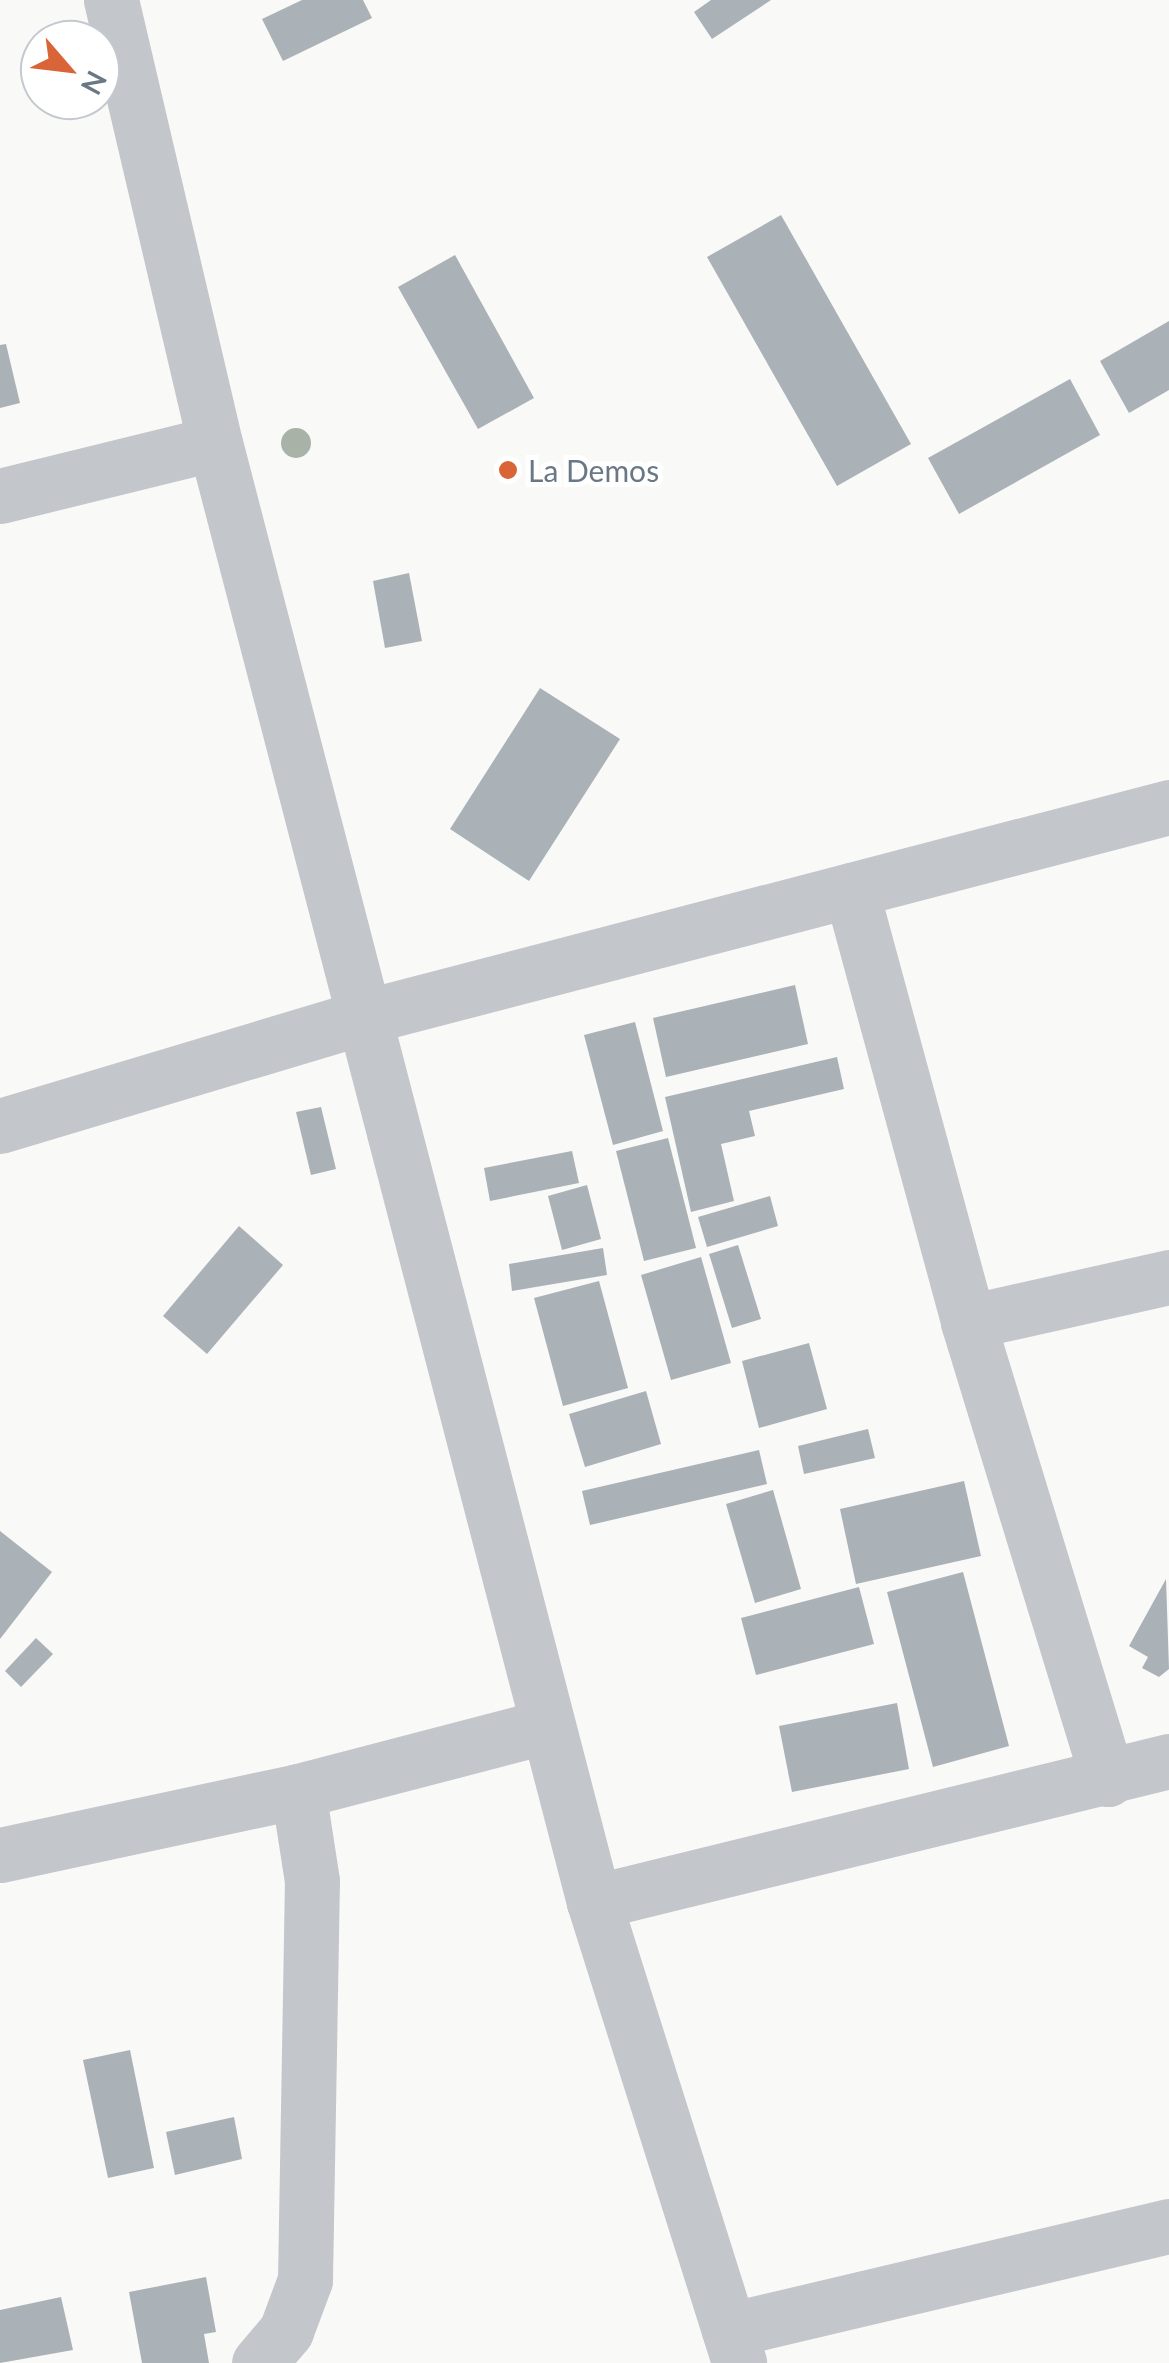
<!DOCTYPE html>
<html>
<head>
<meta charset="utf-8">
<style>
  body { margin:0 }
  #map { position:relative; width:1169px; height:2363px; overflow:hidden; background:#f9f9f7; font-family:Lato,sans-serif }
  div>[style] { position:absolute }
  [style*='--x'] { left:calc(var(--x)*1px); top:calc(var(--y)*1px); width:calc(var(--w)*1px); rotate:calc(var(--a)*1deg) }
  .building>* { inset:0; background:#aab1b7 }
  .minor>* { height:55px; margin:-27.5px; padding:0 27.5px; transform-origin:27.5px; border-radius:27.5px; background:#c3c6ca }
  .trees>* { width:30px; height:30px; margin:-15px; border-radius:50%; background:#a9b2a6 }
  .dots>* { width:28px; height:28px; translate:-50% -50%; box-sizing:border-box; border:5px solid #fff; border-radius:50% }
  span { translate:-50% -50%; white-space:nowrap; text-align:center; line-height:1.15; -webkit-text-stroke:10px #fff; paint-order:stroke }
  .poi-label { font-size:30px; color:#6a7886 }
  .left { translate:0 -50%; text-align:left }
  .north { position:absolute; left:20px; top:20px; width:100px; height:100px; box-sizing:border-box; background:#fff; border:2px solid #c3c9cf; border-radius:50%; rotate:118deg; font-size:28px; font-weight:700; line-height:40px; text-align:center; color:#6a7886 }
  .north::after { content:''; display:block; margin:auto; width:35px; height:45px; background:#d96437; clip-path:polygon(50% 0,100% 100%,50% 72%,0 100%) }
</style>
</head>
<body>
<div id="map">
  <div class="building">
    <div style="clip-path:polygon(302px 0,363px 0,372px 18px,283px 61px,262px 19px)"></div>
    <div style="clip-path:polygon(711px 0,771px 0,712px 39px,694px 12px)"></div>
    <div style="clip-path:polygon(781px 215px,911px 444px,837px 486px,707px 257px)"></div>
    <div style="clip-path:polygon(455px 255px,534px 398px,478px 429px,398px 287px)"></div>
    <div style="clip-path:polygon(1169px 321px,1169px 390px,1129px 413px,1100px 361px)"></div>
    <div style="clip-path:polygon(6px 344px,20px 403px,0 408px,0 345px)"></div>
    <div style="clip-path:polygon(1070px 379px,1100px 435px,959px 514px,928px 458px)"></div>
    <div style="clip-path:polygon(409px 573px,422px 641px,385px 648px,373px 581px)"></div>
    <div style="clip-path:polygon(540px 688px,620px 739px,529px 881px,450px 829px)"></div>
    <div style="clip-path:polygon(795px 985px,808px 1044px,666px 1077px,653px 1018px)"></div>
    <div style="clip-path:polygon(635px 1022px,663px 1131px,613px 1145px,584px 1035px)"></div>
    <div style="clip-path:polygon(837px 1057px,844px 1089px,749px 1111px,755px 1136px,721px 1144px,734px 1201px,691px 1212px,665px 1097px)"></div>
    <div style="clip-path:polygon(321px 1107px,336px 1169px,311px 1175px,296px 1112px)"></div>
    <div style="clip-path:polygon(668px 1138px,696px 1248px,644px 1261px,616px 1151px)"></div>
    <div style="clip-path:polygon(572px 1151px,579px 1183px,490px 1201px,484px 1168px)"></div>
    <div style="clip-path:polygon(587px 1185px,601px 1239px,562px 1250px,548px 1196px)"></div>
    <div style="clip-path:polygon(770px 1196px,778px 1226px,707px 1247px,698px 1217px)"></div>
    <div style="clip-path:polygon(239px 1226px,283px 1265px,207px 1354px,163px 1316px)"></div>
    <div style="clip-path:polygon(738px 1245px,761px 1319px,732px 1328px,709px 1254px)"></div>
    <div style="clip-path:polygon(603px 1248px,607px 1275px,512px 1291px,509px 1264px)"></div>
    <div style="clip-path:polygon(701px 1257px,731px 1363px,671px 1380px,641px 1275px)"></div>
    <div style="clip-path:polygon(599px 1281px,628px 1388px,563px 1406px,534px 1298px)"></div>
    <div style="clip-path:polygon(809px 1343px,827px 1409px,759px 1428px,742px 1361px)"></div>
    <div style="clip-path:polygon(646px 1391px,661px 1444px,585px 1467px,569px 1414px)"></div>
    <div style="clip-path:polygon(868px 1429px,875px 1458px,804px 1474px,798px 1446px)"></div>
    <div style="clip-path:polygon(759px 1450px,767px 1484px,590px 1525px,582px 1491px)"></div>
    <div style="clip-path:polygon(964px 1481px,981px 1556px,856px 1584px,840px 1509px)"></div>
    <div style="clip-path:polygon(773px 1490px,801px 1589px,755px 1603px,726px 1504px)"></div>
    <div style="clip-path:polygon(0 1531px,52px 1572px,0 1639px)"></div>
    <div style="clip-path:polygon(963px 1572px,1009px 1746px,933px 1767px,887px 1592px)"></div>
    <div style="clip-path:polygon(1166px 1579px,1169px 1669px,1159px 1677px,1142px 1668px,1148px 1657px,1129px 1646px)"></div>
    <div style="clip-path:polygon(859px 1587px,874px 1644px,756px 1675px,741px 1618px)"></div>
    <div style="clip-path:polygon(36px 1638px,53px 1654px,21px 1687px,5px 1671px)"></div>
    <div style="clip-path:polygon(897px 1703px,909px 1769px,792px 1792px,779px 1726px)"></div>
    <div style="clip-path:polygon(130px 2050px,154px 2168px,108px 2178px,83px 2060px)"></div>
    <div style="clip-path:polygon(234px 2117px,242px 2159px,175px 2175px,166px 2132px)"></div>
    <div style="clip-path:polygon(206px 2277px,216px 2332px,204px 2334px,209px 2363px,142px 2363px,129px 2292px)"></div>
    <div style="clip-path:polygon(61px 2297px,73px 2350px,0 2363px,0 2310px)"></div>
  </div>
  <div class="minor">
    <div style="--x:111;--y:0;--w:455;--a:76.8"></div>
    <div style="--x:215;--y:443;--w:1507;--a:75.44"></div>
    <div style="--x:594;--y:1902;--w:483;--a:72.5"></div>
    <div style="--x:0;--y:496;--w:221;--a:-13.8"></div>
    <div style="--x:851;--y:890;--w:448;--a:74.8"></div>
    <div style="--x:968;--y:1322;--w:478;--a:73"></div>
    <div style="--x:0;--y:1126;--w:380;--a:-16.7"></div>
    <div style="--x:364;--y:1017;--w:832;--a:-14.62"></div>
    <div style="--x:968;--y:1322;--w:206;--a:-12.6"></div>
    <div style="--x:0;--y:1855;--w:305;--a:-12.1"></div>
    <div style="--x:298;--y:1791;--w:258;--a:-14.6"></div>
    <div style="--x:594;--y:1902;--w:592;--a:-13.78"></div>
    <div style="--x:729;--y:2330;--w:452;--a:-13.3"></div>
    <div style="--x:259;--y:2363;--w:42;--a:-49.8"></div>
    <div style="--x:286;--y:2331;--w:54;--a:-69.6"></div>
    <div style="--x:305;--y:2280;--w:399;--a:-89"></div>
    <div style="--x:312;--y:1881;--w:91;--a:-98.8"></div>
  </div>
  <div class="trees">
    <div style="left:296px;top:443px"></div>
  </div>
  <div class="dots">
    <div style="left:508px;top:470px;background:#d96437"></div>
  </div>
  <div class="poi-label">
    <span class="left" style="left:528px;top:470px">La Demos</span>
  </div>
  <div class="north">N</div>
</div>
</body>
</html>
